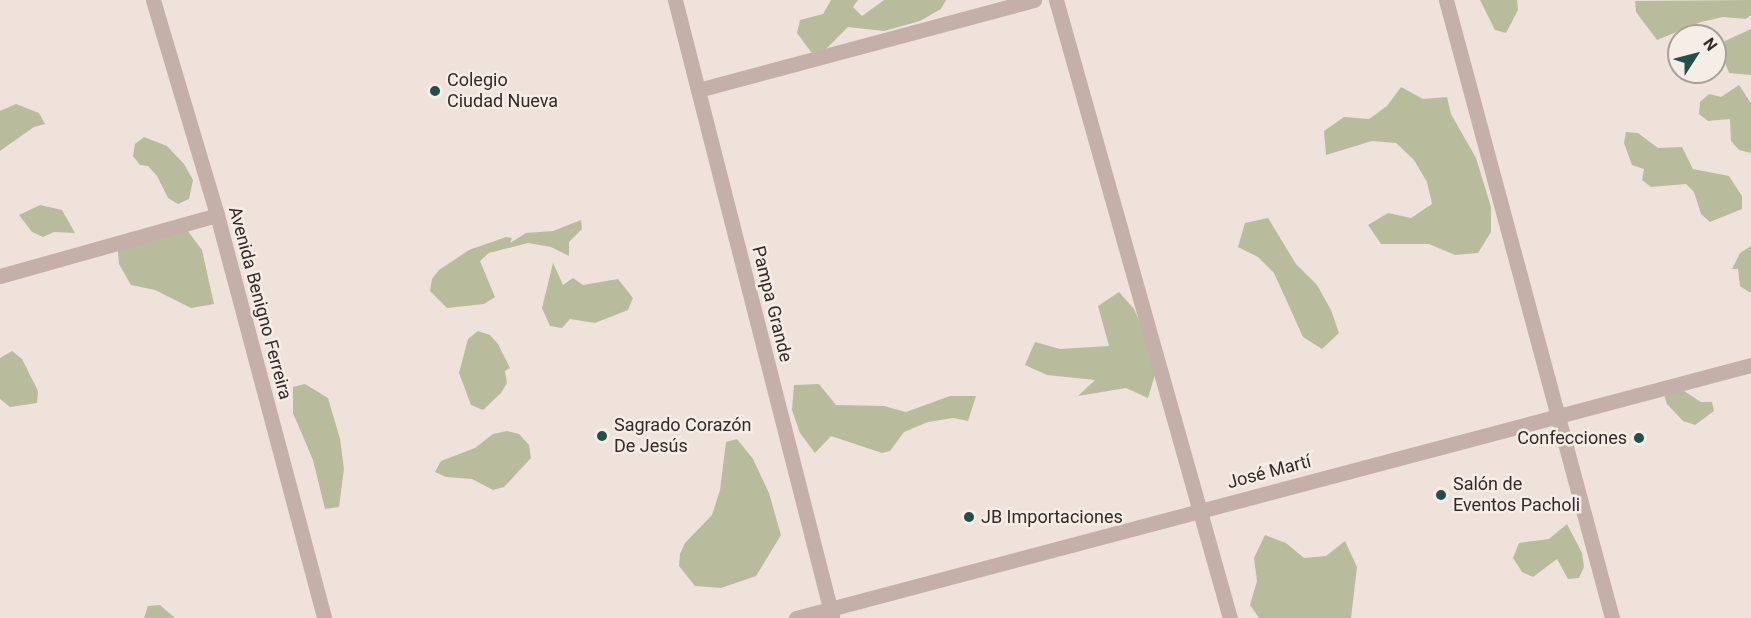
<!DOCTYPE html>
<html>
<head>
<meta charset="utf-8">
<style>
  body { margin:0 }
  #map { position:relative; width:1751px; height:618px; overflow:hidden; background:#efe2db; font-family:Roboto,sans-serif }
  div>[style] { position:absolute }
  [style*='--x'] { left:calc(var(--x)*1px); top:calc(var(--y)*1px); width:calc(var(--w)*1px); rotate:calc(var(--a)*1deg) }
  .green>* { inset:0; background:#b8bc9d }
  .minor>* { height:15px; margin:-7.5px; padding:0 7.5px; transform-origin:7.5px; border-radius:7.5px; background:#c5b0a9 }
  .dots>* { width:16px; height:16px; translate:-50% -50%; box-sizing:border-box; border:3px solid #f7ede7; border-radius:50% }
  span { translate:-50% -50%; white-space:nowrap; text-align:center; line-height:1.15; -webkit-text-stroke:5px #f7ede7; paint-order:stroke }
  .poi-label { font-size:18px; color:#332928 }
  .left { translate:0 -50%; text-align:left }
  .right { translate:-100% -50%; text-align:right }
  .street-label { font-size:18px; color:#332928 }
  .north { position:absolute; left:1667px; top:24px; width:60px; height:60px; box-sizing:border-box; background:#f7ede7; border:2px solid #a99f9b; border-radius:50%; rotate:54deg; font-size:16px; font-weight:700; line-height:24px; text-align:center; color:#332928 }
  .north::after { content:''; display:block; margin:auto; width:21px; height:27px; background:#22504a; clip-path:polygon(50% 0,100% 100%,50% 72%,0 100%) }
</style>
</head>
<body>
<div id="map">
  <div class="green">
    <div style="clip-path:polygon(831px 0,858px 0,853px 7px,862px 16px,884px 0,946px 0,941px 9px,920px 21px,884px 31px,848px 27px,823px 52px,811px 52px,797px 33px,800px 20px,823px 14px)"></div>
    <div style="clip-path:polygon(1480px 0,1517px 0,1518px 10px,1506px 33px,1495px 30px)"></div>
    <div style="clip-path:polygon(1751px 0,1751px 15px,1746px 19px,1723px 17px,1701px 22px,1657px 40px,1636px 12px,1635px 1px)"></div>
    <div style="clip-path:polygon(1751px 29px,1751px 75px,1729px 73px,1721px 52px,1725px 41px)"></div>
    <div style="clip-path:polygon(1739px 85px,1751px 103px,1751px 153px,1739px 150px,1731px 141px,1730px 119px,1708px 121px,1699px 114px,1700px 102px,1709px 94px,1721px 97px)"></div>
    <div style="clip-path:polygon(1401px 87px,1423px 99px,1447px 97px,1451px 114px,1476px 158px,1491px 207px,1491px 232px,1478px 253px,1455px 255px,1429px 244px,1381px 244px,1368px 225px,1388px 213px,1411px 218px,1432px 204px,1427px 182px,1414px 160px,1396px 143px,1372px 141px,1326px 155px,1324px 131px,1344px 117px,1369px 119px,1387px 106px)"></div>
    <div style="clip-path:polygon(16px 104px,39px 113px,45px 124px,34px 127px,0 151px,0 111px)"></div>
    <div style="clip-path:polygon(1626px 132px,1638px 133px,1658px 148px,1682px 147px,1693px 169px,1729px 176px,1742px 196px,1742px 209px,1710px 222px,1701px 214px,1694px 192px,1686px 184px,1651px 187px,1642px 180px,1644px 169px,1632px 165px,1624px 143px)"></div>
    <div style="clip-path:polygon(144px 137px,167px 146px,184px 164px,193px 180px,189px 199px,178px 204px,168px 198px,157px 176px,148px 166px,140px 165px,133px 156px,135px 144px)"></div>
    <div style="clip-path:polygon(40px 205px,62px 210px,75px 233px,54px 232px,43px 237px,32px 232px,19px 215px)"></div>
    <div style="clip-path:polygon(1268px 218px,1296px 264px,1317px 285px,1331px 310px,1339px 333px,1322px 349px,1303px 337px,1274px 273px,1258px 257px,1238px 247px,1245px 223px)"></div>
    <div style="clip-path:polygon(581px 220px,582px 229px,569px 242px,569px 256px,551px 247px,528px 243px,489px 253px,480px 261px,495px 297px,484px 304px,447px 308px,430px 291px,432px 279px,439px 270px,469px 250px,506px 237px,512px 238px,510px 243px,526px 233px,553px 231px)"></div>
    <div style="clip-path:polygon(187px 230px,202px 250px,214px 304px,191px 308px,155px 290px,131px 285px,119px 264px,117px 241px)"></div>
    <div style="clip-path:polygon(1751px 246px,1751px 291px,1749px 292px,1740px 286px,1738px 269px,1732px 269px,1740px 253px)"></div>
    <div style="clip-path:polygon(553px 263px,563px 285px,573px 278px,583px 285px,618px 279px,633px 298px,628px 310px,595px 323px,570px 319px,562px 328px,550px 326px,542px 308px)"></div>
    <div style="clip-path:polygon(1119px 292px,1134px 309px,1143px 330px,1155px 375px,1148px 398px,1126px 388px,1078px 396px,1095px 380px,1047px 375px,1025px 365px,1035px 342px,1060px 349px,1109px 346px,1098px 306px)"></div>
    <div style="clip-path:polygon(478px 331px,490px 335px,498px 344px,510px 368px,505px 371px,507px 383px,501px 393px,483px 410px,471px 405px,459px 373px,468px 339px)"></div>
    <div style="clip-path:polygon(12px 351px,22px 359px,38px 391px,37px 403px,10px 407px,0 399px,0 358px)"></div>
    <div style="clip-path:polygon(305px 384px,328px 398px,340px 439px,344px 469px,339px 507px,325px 509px,313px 460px,293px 413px,293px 387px)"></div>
    <div style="clip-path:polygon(819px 384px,836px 405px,884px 406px,906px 412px,950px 396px,976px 396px,968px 421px,953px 418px,928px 422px,904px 432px,890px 451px,882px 453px,831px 436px,815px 453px,800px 433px,792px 410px,794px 385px)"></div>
    <div style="clip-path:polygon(1681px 389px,1701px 402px,1712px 402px,1714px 411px,1695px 425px,1683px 421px,1667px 404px,1663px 392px)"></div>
    <div style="clip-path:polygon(507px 431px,519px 434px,529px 445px,531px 458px,504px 487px,493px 490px,472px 479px,446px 477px,435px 472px,441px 461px,475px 448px,493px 434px)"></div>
    <div style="clip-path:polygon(737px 439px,753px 459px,769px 493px,781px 535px,756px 576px,721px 588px,695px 586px,679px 566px,680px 554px,685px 543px,712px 515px,720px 490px,726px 442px)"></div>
    <div style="clip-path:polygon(1567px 524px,1582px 553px,1584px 567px,1579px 578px,1568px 579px,1557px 559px,1533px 577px,1522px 572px,1513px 558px,1519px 543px,1549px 539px)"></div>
    <div style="clip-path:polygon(1265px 535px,1286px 543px,1304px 558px,1326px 556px,1345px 541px,1357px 567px,1351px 618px,1259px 618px,1250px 605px,1257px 581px,1254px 558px)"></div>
    <div style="clip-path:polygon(160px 605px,175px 618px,144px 618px,148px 606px)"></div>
  </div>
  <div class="minor">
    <div style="--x:153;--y:0;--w:224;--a:73.4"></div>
    <div style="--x:217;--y:215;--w:417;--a:75.1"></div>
    <div style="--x:675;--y:0;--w:636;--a:75.7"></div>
    <div style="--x:1056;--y:0;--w:642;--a:74.28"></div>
    <div style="--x:1446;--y:0;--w:640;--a:74.96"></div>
    <div style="--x:698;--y:90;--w:348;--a:-15"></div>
    <div style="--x:0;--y:276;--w:225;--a:-15.7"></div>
    <div style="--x:796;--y:618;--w:988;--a:-14.84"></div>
  </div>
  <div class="dots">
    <div style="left:435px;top:91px;background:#22504a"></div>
    <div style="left:602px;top:436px;background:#22504a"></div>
    <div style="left:1639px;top:438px;background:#22504a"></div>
    <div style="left:1441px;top:495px;background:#22504a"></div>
    <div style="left:969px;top:517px;background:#22504a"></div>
  </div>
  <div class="poi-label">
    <span class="left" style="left:447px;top:91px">Colegio<br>Ciudad Nueva</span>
    <span class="left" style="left:614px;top:436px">Sagrado Corazón<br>De Jesús</span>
    <span class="right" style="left:1627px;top:438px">Confecciones</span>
    <span class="left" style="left:1453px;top:495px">Salón de<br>Eventos Pacholi</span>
    <span class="left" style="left:981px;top:517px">JB Importaciones</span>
  </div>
  <div class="street-label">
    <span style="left:260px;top:303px;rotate:75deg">Avenida Benigno Ferreira</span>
    <span style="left:772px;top:304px;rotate:76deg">Pampa Grande</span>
    <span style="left:1269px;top:472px;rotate:-15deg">José Martí</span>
  </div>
  <div class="north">N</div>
</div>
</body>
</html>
